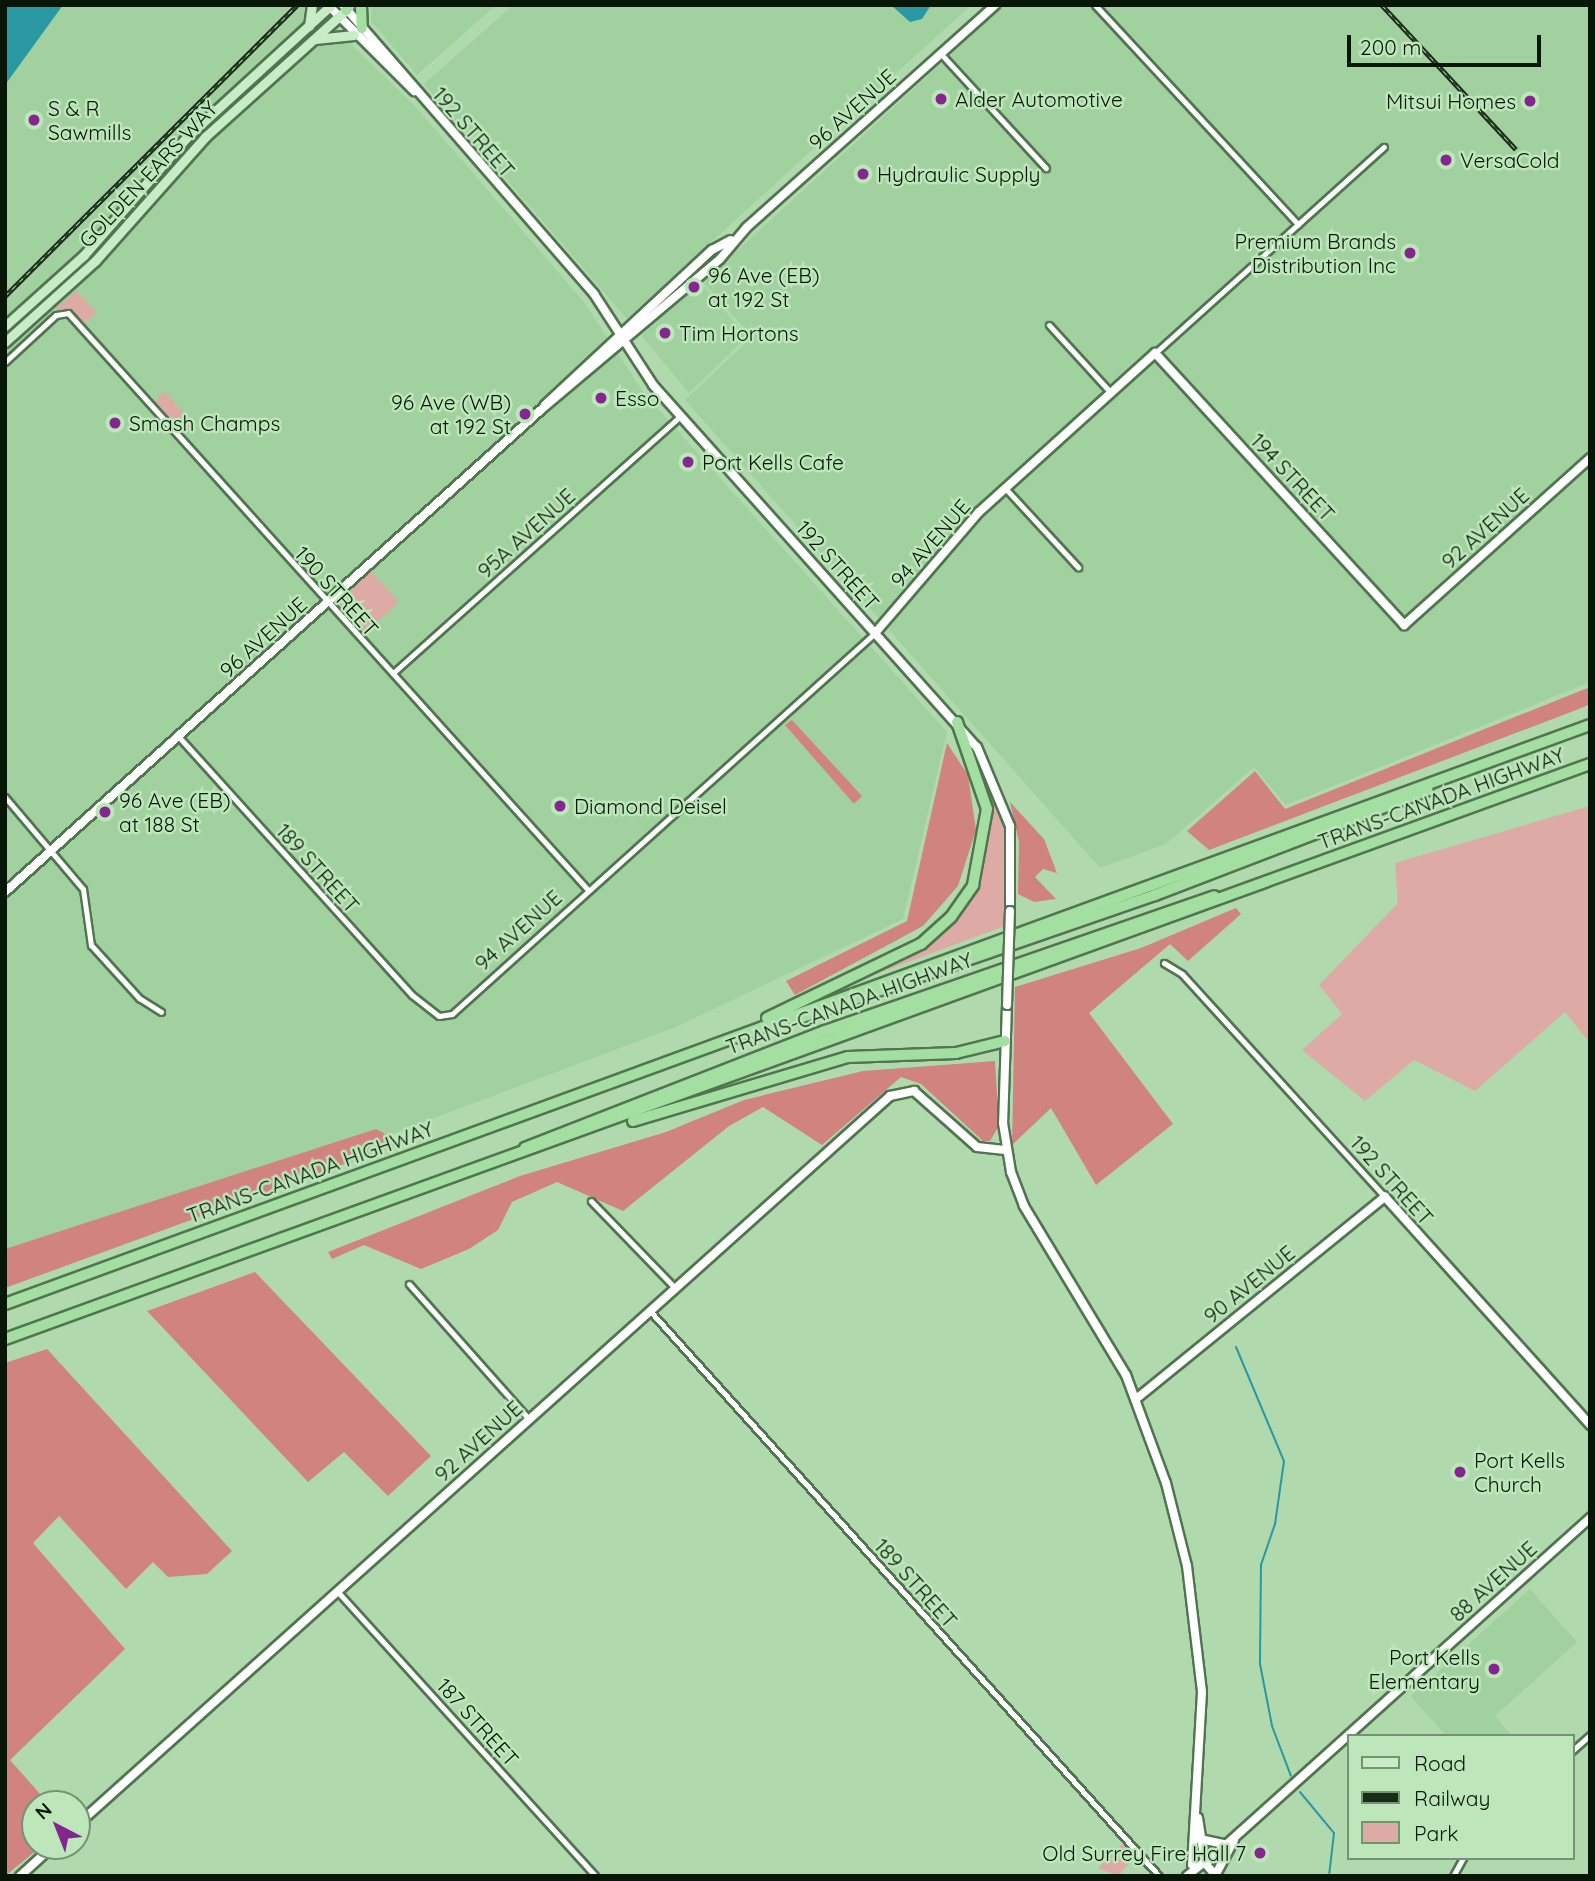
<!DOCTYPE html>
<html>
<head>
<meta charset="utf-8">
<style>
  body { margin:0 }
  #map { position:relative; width:1595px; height:1881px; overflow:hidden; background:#b0d9ae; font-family:Quicksand,sans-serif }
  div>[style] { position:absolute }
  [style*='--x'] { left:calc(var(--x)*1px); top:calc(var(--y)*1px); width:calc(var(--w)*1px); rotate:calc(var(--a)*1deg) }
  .built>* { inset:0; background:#a2d1a0 }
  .green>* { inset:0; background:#ddaaa6 }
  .forest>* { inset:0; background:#d1847f }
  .water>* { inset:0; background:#2a98a2 }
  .stream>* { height:2px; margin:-1px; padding:0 1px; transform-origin:1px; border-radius:1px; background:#2a98a2 }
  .roads { filter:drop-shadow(2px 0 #50754f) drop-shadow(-2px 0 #50754f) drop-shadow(0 2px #50754f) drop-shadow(0 -2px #50754f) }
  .street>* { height:5px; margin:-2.5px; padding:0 2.5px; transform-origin:2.5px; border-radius:2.5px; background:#fff }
  .secondary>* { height:8px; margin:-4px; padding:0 4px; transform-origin:4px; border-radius:4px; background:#fff }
  .primary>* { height:9px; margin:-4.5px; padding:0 4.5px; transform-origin:4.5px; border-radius:4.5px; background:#c8ecc7 }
  .highway>* { height:10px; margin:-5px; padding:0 5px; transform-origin:5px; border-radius:5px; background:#a3dfa1 }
  .rail>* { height:4.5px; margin-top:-2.25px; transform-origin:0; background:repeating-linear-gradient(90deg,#bde7bb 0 5px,#192b19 0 10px); box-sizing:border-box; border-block:2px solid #192b19 }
  .bridges { filter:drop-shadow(2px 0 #50754f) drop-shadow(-2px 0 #50754f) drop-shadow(0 2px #50754f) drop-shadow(0 -2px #50754f) }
  .secondary-bridge>* { height:8px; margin:-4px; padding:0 4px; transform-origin:4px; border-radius:4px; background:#fff }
  .dots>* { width:19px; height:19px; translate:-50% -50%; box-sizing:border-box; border:4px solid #bde7bb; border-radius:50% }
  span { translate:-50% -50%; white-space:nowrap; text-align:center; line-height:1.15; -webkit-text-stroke:5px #bde7bb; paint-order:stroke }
  .poi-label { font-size:21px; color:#071607 }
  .left { translate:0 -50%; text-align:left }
  .right { translate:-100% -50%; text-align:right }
  .street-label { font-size:21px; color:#071607 }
  .frame { position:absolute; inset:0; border:7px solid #071607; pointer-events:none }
  .legend { position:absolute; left:1347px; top:1734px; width:228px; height:126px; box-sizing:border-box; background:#bde7bb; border:2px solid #749373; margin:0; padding:9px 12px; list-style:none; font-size:21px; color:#071607 }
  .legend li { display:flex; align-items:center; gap:14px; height:35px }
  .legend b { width:35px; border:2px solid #749373 }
  .north { position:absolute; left:21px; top:1790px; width:70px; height:70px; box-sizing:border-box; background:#bde7bb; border:2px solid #749373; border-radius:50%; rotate:318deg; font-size:19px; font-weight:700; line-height:28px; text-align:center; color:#071607 }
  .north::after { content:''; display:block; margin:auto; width:24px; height:32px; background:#85258f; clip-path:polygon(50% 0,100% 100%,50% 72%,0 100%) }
  .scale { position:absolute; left:1347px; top:35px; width:194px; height:32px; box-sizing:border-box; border:4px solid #071607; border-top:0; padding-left:9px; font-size:21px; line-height:24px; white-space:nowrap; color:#071607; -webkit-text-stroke:5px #bde7bb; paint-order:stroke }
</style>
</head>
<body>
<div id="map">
  <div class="built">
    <div style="clip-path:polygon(57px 5px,311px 5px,417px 108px,583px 301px,644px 393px,947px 732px,903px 919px,678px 1026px,5px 1280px,5px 72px)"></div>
    <div style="clip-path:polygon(372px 5px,496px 5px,417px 75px,371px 21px)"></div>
    <div style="clip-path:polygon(513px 5px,971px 5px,627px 319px,424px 84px)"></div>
    <div style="clip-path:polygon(1005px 5px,1590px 5px,1590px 682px,1286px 805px,1254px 767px,1166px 844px,1100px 868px,685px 400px,752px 337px,703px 282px)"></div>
    <div style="clip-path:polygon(701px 283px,747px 337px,689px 393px,641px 335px)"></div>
    <div style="clip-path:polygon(1530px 1589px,1577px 1642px,1495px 1716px,1512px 1736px,1446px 1736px,1411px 1696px)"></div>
  </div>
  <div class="green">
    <div style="clip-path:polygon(188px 142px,117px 231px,5px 336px,74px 269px)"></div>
    <div style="clip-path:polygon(76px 291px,97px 313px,84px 323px,71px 311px,55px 309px)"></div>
    <div style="clip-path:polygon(164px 391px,196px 426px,191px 430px,179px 431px,154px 403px)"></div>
    <div style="clip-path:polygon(371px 571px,399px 602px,361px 636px,342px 615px,340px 602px)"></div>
    <div style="clip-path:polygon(987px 777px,1007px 834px,1005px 926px,862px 979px,923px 947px,958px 914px,986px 857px)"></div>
    <div style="clip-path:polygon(1590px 806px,1590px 1043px,1565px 1012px,1475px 1091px,1414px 1060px,1365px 1101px,1302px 1050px,1342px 1014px,1319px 985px,1398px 903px,1395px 863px)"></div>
    <div style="clip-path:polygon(1124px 1842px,1138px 1863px,1131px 1861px,1118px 1876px,1098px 1868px)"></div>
  </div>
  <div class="forest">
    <div style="clip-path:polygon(1590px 687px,1590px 704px,1584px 707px,1209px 850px,1187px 831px,1255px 771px,1285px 809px)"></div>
    <div style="clip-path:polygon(792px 720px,862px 796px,854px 804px,785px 725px)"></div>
    <div style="clip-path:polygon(947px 743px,968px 775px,976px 830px,958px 886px,923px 926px,795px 995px,786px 981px,907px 921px)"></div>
    <div style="clip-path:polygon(1010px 802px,1044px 839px,1057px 873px,1043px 869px,1035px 877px,1056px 899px,1034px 902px,1018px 894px,1019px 842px)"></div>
    <div style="clip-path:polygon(1236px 908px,1241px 914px,1188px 961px,1170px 944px,1089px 1013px,1173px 1124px,1096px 1185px,1051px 1108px,1012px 1145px,1015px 987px,1141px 948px)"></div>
    <div style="clip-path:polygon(995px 1061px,999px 1126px,990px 1141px,983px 1141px,921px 1084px,901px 1077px,822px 1145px,763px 1107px,729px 1126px,623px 1211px,557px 1182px,512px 1202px,498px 1230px,469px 1249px,421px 1269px,364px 1245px,332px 1259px,328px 1252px,520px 1176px,666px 1132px,744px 1100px,863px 1071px)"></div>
    <div style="clip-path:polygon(376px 1129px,402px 1143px,5px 1288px,5px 1249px)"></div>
    <div style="clip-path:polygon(255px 1272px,431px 1456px,388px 1496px,344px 1452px,308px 1482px,147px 1311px)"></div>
    <div style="clip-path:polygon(47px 1349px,232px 1551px,207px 1574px,168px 1577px,153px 1562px,126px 1589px,59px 1516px,33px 1543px,125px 1649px,10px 1760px,49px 1804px,35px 1804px,35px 1846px,42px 1846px,5px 1876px,5px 1363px)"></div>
  </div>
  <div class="water">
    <div style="clip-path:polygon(5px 5px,63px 5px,5px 85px)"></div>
    <div style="clip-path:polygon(891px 5px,931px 5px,922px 19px,910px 22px)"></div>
  </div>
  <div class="stream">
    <div style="--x:1236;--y:1347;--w:124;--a:67.2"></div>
    <div style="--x:1284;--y:1461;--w:64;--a:98.1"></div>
    <div style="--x:1275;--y:1524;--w:43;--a:108.9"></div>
    <div style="--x:1261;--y:1565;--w:99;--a:90.6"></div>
    <div style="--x:1260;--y:1664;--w:63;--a:79"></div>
    <div style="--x:1272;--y:1726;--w:53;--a:69.2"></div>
    <div style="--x:1300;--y:1792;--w:53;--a:50.3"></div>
    <div style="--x:1334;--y:1833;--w:43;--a:96.6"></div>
  </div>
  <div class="roads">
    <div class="street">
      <div style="--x:1095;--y:5;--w:299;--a:47.2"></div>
      <div style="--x:941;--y:54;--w:155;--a:47.4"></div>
      <div style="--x:1049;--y:325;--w:92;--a:47.6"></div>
      <div style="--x:1155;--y:353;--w:308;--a:-42"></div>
      <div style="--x:5;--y:362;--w:69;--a:-42.7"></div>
      <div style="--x:56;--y:315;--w:12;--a:-9"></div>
      <div style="--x:68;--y:313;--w:777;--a:47.97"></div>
      <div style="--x:1005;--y:488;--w:108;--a:47.3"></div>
      <div style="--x:393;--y:673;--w:385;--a:-41.8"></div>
      <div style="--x:178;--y:736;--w:349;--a:47.9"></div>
      <div style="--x:412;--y:995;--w:34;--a:38"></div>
      <div style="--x:439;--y:1016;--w:13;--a:-9"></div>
      <div style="--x:452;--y:1014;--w:571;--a:-42.02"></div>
      <div style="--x:5;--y:797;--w:121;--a:49.7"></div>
      <div style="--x:83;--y:889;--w:57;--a:81.9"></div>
      <div style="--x:91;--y:945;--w:72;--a:47.8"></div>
      <div style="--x:139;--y:998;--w:26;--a:32"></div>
      <div style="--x:1164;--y:963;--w:21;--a:31"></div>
      <div style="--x:1182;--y:974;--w:302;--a:47.7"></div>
      <div style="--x:591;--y:1201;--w:121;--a:46"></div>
      <div style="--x:409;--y:1284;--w:181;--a:48.4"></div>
      <div style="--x:650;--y:1311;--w:760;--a:47.98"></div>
      <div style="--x:337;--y:1591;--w:384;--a:47.8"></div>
      <div style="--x:1572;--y:1751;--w:24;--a:-42"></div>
      <div style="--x:1453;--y:1876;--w:21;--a:-61"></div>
    </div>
    <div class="secondary">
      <div style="--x:328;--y:5;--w:122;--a:45"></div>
      <div style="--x:343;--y:5;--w:383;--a:49"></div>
      <div style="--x:594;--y:294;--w:108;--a:57"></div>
      <div style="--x:653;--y:385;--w:486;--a:48.2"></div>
      <div style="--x:977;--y:747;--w:86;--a:67.3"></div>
      <div style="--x:1010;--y:826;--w:85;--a:90"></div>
      <div style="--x:545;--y:405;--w:228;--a:-42.9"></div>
      <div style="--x:712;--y:250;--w:21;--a:-28"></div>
      <div style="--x:876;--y:632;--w:158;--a:-49.4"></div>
      <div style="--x:979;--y:512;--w:237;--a:-42.1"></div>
      <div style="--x:1155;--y:353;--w:369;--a:47.5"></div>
      <div style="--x:1404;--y:625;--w:250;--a:-41.9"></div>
      <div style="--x:5;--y:892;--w:724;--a:-41.98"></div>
      <div style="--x:543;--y:408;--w:231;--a:-40.1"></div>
      <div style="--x:720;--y:259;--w:42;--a:-49.8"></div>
      <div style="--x:747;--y:227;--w:333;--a:-41.8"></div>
      <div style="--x:1007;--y:1005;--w:118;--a:91.9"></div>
      <div style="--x:1003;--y:1123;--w:50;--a:80.7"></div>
      <div style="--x:1011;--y:1172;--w:36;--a:69"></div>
      <div style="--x:1024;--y:1206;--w:197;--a:58.9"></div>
      <div style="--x:1126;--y:1375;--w:115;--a:69.7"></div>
      <div style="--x:1166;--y:1483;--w:86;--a:75.8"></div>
      <div style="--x:1187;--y:1566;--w:127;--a:83.2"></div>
      <div style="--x:1202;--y:1692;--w:173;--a:93.3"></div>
      <div style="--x:1136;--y:1399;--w:321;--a:-39.1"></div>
      <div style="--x:1385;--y:1197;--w:307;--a:48"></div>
      <div style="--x:1198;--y:1818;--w:45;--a:81"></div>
      <div style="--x:77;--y:1825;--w:1092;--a:-41.88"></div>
      <div style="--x:890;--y:1096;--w:25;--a:-12"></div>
      <div style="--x:914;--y:1091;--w:84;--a:41.6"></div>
      <div style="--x:977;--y:1147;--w:28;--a:6"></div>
      <div style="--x:1200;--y:1839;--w:25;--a:12"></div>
      <div style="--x:1207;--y:1862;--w:515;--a:-41.93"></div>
      <div style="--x:1216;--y:1874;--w:38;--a:-62"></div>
      <div style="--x:20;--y:1876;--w:45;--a:-42.3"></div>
      <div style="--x:1187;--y:1876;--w:22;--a:-39"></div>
      <div style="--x:1204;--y:1862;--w:18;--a:49"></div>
    </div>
    <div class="primary">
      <div style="--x:309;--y:26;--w:21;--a:-82"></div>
      <div style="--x:315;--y:39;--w:39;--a:-6"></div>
      <div style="--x:5;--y:326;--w:106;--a:-41.9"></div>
      <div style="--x:84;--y:255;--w:157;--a:-48.9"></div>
      <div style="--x:187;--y:137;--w:195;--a:-42.5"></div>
      <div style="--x:5;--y:342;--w:121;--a:-42"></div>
      <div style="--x:95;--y:261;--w:166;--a:-48.4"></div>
      <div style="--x:205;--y:137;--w:190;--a:-42"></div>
    </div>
    <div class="highway">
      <div style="--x:361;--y:5;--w:23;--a:88"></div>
      <div style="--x:346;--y:10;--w:6;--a:-51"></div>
      <div style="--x:767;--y:1018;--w:171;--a:-25.7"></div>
      <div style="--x:921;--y:944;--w:40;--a:-42"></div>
      <div style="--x:951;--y:917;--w:39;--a:-55"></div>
      <div style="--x:973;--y:885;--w:77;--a:-79.6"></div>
      <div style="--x:987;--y:809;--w:92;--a:-109"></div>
      <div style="--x:794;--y:1020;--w:382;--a:-19.1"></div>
      <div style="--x:1155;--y:895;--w:292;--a:-21"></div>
      <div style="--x:633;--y:1121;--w:224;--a:-16.6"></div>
      <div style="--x:848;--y:1057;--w:108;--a:-2.1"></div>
      <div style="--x:956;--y:1053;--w:50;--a:-13.8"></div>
      <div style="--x:525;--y:1148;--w:322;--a:-21.3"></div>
      <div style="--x:825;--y:1031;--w:412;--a:-19.1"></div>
      <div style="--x:5;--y:1304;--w:1687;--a:-20.07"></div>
      <div style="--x:5;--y:1339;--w:1686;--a:-19.94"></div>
    </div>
  </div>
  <div class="rail">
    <div style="--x:1382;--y:5;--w:197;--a:47.1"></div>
    <div style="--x:5;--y:296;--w:412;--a:-44.9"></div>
  </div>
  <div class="bridges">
    <div class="secondary-bridge">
      <div style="--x:1007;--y:1005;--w:94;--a:-88.2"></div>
    </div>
  </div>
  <div class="dots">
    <div style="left:941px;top:99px;background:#85258f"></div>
    <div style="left:1530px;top:101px;background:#85258f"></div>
    <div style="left:34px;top:120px;background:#85258f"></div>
    <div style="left:1446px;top:160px;background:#85258f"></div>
    <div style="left:863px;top:174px;background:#85258f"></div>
    <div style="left:1410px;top:253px;background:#85258f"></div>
    <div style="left:694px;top:287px;background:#85258f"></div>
    <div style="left:665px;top:333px;background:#85258f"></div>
    <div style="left:601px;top:398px;background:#85258f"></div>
    <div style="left:525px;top:414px;background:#85258f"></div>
    <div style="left:115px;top:423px;background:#85258f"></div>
    <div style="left:688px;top:462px;background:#85258f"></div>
    <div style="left:560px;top:806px;background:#85258f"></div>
    <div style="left:105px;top:812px;background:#85258f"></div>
    <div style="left:1460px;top:1472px;background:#85258f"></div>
    <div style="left:1494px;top:1669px;background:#85258f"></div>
    <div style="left:1260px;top:1853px;background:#85258f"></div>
  </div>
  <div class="poi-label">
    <span class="left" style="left:955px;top:99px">Alder Automotive</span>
    <span class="right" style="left:1516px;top:101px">Mitsui Homes</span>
    <span class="left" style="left:48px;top:120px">S &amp; R<br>Sawmills</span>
    <span class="left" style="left:1460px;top:160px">VersaCold</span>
    <span class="left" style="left:877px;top:174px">Hydraulic Supply</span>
    <span class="right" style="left:1396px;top:253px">Premium Brands<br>Distribution Inc</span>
    <span class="left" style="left:708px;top:287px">96 Ave (EB)<br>at 192 St</span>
    <span class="left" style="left:679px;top:333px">Tim Hortons</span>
    <span class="left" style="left:615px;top:398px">Esso</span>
    <span class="right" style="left:511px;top:414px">96 Ave (WB)<br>at 192 St</span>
    <span class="left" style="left:129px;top:423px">Smash Champs</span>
    <span class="left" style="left:702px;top:462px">Port Kells Cafe</span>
    <span class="left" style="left:119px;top:812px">96 Ave (EB)<br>at 188 St</span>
    <span class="left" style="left:574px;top:806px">Diamond Deisel</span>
    <span class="left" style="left:1474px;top:1472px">Port Kells<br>Church</span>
    <span class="right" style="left:1480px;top:1669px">Port Kells<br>Elementary</span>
    <span class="right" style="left:1246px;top:1853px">Old Surrey Fire Hall 7</span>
  </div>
  <div class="street-label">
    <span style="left:852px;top:109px;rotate:-42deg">96 AVENUE</span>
    <span style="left:474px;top:132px;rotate:49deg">192 STREET</span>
    <span style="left:148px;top:174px;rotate:-47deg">GOLDEN EARS WAY</span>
    <span style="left:1293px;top:477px;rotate:47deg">194 STREET</span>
    <span style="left:1485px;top:528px;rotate:-42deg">92 AVENUE</span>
    <span style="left:526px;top:533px;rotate:-42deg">95A AVENUE</span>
    <span style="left:930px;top:543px;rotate:-49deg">94 AVENUE</span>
    <span style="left:838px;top:565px;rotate:48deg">192 STREET</span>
    <span style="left:337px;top:591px;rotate:48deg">190 STREET</span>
    <span style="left:263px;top:637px;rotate:-42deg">96 AVENUE</span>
    <span style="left:1441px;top:798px;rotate:-20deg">TRANS-CANADA HIGHWAY</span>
    <span style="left:318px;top:868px;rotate:48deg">189 STREET</span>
    <span style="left:518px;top:930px;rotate:-42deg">94 AVENUE</span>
    <span style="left:849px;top:1003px;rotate:-20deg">TRANS-CANADA HIGHWAY</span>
    <span style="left:310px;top:1172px;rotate:-20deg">TRANS-CANADA HIGHWAY</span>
    <span style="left:1392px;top:1180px;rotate:48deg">192 STREET</span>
    <span style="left:1249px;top:1284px;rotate:-39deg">90 AVENUE</span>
    <span style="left:478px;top:1441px;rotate:-42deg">92 AVENUE</span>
    <span style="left:1493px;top:1581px;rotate:-42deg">88 AVENUE</span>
    <span style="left:916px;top:1583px;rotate:48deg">189 STREET</span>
    <span style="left:478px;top:1722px;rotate:48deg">187 STREET</span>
  </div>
  <div class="frame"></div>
  <ul class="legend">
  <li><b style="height:9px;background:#c8ecc7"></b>Road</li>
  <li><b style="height:9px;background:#192b19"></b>Railway</li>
  <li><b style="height:19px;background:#ddaaa6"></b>Park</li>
  </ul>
  <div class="north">N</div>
  <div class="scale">200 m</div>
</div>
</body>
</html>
